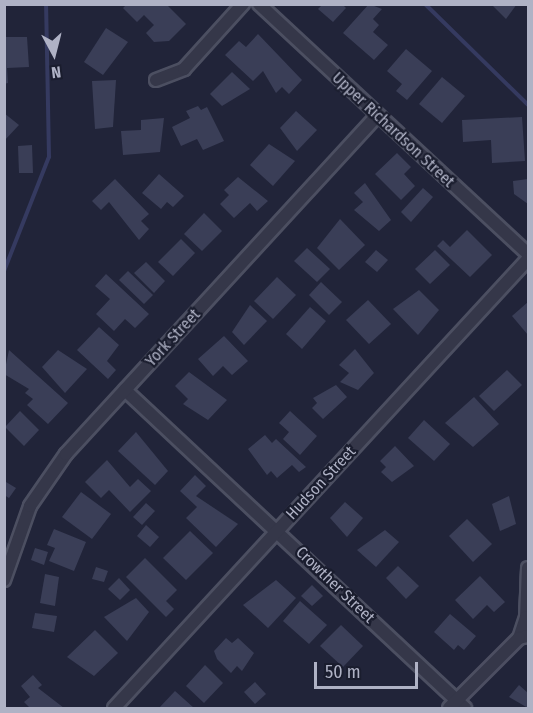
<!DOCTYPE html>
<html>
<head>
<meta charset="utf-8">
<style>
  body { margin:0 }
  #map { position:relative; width:533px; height:713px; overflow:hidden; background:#212439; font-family:"Fira Sans Condensed",sans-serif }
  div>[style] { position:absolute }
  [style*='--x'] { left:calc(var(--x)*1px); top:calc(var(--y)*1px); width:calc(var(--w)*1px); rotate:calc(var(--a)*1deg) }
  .stream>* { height:4px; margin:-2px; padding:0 2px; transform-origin:2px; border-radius:2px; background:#353a60 }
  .building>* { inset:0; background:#3a3e57 }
  .roads { filter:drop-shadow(2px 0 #4c4f61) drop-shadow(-2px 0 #4c4f61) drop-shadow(0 2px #4c4f61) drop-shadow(0 -2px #4c4f61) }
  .minor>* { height:12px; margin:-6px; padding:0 6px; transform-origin:6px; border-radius:6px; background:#353749 }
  span { translate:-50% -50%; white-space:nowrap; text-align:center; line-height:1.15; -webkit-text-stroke:4.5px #1a1d2e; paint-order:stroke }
  .street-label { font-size:16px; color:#afb2c5 }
  .frame { position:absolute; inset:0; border:6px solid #afb2c5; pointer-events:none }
  .north { position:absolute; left:24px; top:24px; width:60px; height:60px; -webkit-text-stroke:4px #1a1d2e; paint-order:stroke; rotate:173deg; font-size:16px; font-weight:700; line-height:24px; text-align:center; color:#afb2c5 }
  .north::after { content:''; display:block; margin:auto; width:21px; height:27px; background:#afb2c5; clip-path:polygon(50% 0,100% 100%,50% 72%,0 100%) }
  .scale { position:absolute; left:314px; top:662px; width:104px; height:27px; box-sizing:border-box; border:3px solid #afb2c5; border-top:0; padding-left:8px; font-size:18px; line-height:21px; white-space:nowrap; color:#afb2c5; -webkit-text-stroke:4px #1a1d2e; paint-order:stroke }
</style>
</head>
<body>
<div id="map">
  <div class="stream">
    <div style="--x:425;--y:4;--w:144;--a:44.4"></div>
    <div style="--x:4;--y:271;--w:123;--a:-68.5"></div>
    <div style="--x:49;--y:157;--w:153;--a:-91.1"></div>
  </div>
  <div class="building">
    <div style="clip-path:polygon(369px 4px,382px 9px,373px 19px,379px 25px,373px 32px,388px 45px,374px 60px,343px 33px)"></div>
    <div style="clip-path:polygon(491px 4px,517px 4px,506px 19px)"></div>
    <div style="clip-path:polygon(126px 5px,167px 5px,186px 24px,169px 41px,154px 42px,146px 33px,154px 25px,144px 15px,137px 22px,123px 8px)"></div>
    <div style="clip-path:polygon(322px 5px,343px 5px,346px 8px,333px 22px,318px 9px)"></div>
    <div style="clip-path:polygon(106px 28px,128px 42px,103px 75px,84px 62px)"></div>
    <div style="clip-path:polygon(258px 34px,302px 80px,289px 94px,282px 87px,276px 93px,263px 71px,253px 81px,225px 55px,239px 41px,246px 47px)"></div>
    <div style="clip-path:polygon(4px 37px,27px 37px,29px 67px,7px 68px,8px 83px,4px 84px)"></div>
    <div style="clip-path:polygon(406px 49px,432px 71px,407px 100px,396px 91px,402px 84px,387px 71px)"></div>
    <div style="clip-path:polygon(232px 72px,250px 89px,222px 106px,210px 94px)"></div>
    <div style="clip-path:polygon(442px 77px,465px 96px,442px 123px,419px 104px)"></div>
    <div style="clip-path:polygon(116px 80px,113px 127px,95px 129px,92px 81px)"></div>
    <div style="clip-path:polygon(198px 106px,201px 110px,207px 107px,224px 141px,203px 150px,197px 139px,181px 146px,172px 127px,190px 118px,186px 111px)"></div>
    <div style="clip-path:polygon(296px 111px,317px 130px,297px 151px,280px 128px)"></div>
    <div style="clip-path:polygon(4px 113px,19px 125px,4px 141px)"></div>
    <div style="clip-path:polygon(522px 117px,525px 161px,492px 163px,491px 140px,463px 142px,462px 120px)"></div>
    <div style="clip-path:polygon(164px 118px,160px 152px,123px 155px,121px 131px,141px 130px,141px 120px)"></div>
    <div style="clip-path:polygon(269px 144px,295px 161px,273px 186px,250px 165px)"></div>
    <div style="clip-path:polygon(32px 145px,33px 173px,19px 173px,18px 146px)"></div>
    <div style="clip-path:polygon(397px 153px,411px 167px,404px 174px,415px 186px,401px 200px,375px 174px)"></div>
    <div style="clip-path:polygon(159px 174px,184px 196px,173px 207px,167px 202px,161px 209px,142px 193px)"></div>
    <div style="clip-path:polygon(238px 177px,268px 201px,257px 211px,250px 203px,234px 218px,220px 204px,229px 195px,224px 190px)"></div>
    <div style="clip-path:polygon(115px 179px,149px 214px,141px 221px,149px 229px,139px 240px,109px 202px,101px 210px,92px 201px)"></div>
    <div style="clip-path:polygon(528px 179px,528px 204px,514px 194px,513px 181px)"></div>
    <div style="clip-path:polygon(365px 183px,391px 220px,379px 231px,354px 210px,363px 202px,354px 193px)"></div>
    <div style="clip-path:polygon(423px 188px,433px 197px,411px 222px,401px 212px)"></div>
    <div style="clip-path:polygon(204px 213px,222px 231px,202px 251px,184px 234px)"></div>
    <div style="clip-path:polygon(340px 219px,365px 245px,339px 270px,317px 248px)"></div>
    <div style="clip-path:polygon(467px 230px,492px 255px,470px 277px,437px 246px,443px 240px,450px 247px)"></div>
    <div style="clip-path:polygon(181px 239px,195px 253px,173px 276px,158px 262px)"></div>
    <div style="clip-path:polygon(307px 248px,330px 269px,317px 282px,294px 261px)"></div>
    <div style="clip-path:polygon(376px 250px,388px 260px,377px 272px,365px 262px)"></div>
    <div style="clip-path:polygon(435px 250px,450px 265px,430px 284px,415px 269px)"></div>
    <div style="clip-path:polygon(146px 262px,165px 281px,154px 293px,134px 273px)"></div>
    <div style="clip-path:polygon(128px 271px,153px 295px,144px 304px,119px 280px)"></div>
    <div style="clip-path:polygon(106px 274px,149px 314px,135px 328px,125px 319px,114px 331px,96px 314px,110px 299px,95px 286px)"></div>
    <div style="clip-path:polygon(277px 277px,296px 295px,273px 319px,254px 301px)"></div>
    <div style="clip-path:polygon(321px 282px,342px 302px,329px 315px,309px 295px)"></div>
    <div style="clip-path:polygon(419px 290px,439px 310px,418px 335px,393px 309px)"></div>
    <div style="clip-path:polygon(368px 300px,391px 324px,369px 344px,346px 320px)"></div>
    <div style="clip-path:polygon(528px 302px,528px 335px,512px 316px)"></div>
    <div style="clip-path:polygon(250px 305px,267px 321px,244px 345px,232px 332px)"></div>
    <div style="clip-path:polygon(310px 307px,326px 321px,302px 349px,286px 334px)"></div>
    <div style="clip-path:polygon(99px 327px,119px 345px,107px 361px,116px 370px,108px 379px,77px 350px)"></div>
    <div style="clip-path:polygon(224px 336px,248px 361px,232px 375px,223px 366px,213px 376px,198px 359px)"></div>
    <div style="clip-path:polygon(355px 349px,374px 373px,358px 390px,340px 382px,349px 373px,339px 365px)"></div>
    <div style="clip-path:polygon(9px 350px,68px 403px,48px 424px,27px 405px,33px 399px,25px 393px,29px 389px,4px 374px)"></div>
    <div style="clip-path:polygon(58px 350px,87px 369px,65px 393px,42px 367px)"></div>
    <div style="clip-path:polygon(507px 370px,522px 385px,494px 411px,479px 396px)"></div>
    <div style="clip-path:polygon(189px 372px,227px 400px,208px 420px,183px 404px,188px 399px,175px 386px)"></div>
    <div style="clip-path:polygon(336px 385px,347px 397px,323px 419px,312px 408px,317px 403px,313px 398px)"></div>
    <div style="clip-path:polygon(474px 397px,499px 424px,473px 447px,445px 423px)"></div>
    <div style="clip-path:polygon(20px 411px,39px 430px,24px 446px,5px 427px)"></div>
    <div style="clip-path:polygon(290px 411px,317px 436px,300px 455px,283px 439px,289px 432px,279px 423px)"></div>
    <div style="clip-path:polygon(424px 420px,450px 444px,434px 461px,408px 438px)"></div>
    <div style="clip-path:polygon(136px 432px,168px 471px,155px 485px,118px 451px)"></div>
    <div style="clip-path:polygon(265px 435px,272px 443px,276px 439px,306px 467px,299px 472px,292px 465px,277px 478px,271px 471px,267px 475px,248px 449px)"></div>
    <div style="clip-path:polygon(395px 446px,414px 466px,392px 482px,381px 472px,386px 467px,380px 461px)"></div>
    <div style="clip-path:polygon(107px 460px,130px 487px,138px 479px,151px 491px,130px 512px,109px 490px,101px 498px,85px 482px)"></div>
    <div style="clip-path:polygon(195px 475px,206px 486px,196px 496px,238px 524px,216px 547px,186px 518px,197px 507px,180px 491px)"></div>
    <div style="clip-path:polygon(6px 482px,16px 488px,9px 498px,4px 495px)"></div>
    <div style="clip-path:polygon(81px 492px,111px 514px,92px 539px,62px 517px)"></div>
    <div style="clip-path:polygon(509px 496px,516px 524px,500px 531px,492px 504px)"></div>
    <div style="clip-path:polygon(345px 502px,363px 518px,347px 537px,330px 518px)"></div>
    <div style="clip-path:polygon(146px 503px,155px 511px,142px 525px,133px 517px)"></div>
    <div style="clip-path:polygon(467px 519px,492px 544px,473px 562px,449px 536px)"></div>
    <div style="clip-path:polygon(146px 525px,159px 537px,150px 547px,137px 536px)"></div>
    <div style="clip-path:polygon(54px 529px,86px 542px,74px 571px,49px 561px,55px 548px,47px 545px)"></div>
    <div style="clip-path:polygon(385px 530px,399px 542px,376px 567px,357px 550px)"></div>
    <div style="clip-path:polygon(190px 531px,213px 553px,186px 580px,163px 558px)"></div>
    <div style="clip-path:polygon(35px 548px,48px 552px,44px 565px,31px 560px)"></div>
    <div style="clip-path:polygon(145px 558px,177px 590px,166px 601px,174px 609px,166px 617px,126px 577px)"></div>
    <div style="clip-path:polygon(398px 566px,419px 586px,406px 599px,386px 578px)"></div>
    <div style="clip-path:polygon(96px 567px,108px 571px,104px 582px,92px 579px)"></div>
    <div style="clip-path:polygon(45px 574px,59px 577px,55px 606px,40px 603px)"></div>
    <div style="clip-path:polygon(480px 576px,505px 602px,494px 612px,487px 605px,473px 619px,455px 600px)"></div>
    <div style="clip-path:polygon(119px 578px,130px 590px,120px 600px,108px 589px)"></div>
    <div style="clip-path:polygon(276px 580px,296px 598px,268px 628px,243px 605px)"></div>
    <div style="clip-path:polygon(312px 585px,323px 596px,312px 606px,301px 596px)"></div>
    <div style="clip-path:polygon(136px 598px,149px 612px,127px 641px,104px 617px)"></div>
    <div style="clip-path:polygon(300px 601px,327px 625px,309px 644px,283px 621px)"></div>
    <div style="clip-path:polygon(35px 613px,57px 616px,54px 632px,32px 628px)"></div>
    <div style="clip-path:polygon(450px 614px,476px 636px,464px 650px,458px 645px,454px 650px,434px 632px)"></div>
    <div style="clip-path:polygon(341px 625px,363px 646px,343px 667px,320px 646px)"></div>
    <div style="clip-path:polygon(95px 630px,118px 653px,94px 676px,67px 657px)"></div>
    <div style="clip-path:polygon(226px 638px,232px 643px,238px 638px,254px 653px,242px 671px,237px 666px,231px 673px,217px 659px,214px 651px)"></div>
    <div style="clip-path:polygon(205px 665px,223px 683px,204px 703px,186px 686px)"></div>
    <div style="clip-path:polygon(33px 675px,42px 685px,38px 688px,64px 708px,30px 708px,24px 702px,30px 697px,21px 686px)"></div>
    <div style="clip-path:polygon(255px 682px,266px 694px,255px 704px,244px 692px)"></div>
    <div style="clip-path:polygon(519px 685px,528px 693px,528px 708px,509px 697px)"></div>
    <div style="clip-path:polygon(175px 691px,194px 708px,159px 708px)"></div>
  </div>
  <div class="roads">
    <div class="minor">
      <div style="--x:259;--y:4;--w:367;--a:42.9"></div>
      <div style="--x:156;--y:80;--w:30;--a:-21"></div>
      <div style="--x:184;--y:69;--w:88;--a:-47.8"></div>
      <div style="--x:125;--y:390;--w:466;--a:43.1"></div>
      <div style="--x:528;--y:568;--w:49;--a:92.3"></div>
      <div style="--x:526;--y:617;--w:22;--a:108"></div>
      <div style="--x:519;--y:638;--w:9;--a:-13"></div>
      <div style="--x:4;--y:580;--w:78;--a:-70.6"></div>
      <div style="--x:30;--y:506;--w:63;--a:-55.3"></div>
      <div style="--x:66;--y:454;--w:459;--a:-47.4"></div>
      <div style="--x:114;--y:708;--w:611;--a:-47.32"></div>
      <div style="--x:449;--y:708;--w:99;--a:-45"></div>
    </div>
  </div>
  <div class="street-label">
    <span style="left:393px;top:130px;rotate:43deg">Upper Richardson Street</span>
    <span style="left:173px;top:338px;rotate:-47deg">York Street</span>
    <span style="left:321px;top:483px;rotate:-47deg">Hudson Street</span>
    <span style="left:335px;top:585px;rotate:44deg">Crowther Street</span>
  </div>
  <div class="frame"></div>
  <div class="north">N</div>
  <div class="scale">50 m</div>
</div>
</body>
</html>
